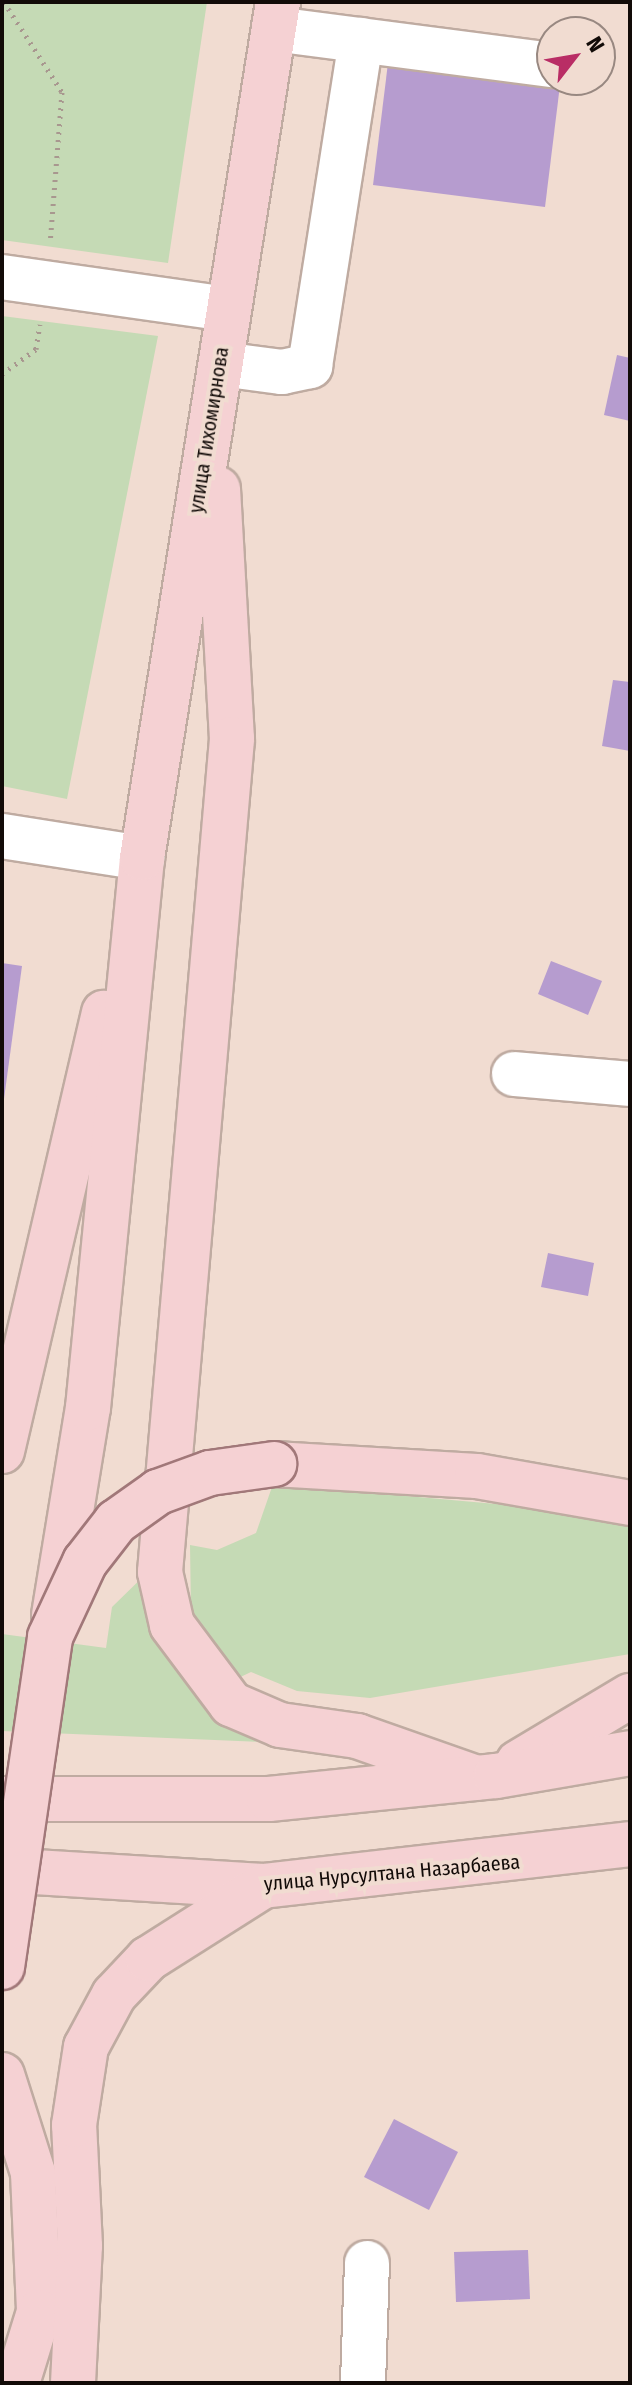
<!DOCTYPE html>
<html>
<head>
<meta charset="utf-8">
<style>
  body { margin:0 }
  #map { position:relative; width:632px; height:2385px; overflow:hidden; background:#f1dcd1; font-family:"Fira Sans Condensed",sans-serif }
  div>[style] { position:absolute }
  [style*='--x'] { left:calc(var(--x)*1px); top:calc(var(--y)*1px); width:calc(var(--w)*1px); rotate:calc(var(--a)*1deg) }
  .green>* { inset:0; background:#c5dab5 }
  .building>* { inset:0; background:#b69ccf }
  .path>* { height:5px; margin-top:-2.5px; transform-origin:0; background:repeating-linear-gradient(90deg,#a8978f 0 2px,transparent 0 8px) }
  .roads { filter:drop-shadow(2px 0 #bfaba1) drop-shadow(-2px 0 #bfaba1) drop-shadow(0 2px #bfaba1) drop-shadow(0 -2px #bfaba1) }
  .minor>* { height:44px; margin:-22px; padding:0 22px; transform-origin:22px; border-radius:22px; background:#fff }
  .major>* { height:44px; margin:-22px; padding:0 22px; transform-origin:22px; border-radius:22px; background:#f5d1d3 }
  .bridges { filter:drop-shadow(2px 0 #a17879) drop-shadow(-2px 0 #a17879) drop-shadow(0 2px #a17879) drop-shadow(0 -2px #a17879) }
  .major-bridge>* { height:44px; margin:-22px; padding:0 22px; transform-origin:22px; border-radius:22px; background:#f5d1d3 }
  span { translate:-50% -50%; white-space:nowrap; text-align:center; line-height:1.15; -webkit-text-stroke:8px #f1dcd1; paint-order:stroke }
  .street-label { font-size:20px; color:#120b08 }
  .frame { position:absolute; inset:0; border:4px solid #120b08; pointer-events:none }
  .north { position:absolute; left:536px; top:16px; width:80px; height:80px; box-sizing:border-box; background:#f1dcd1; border:2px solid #988881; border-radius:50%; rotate:59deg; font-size:22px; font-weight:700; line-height:32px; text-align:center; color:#120b08 }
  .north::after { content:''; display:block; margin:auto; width:28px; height:36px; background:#b92d65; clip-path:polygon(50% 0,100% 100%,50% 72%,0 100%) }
</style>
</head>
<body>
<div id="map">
  <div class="green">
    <div style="clip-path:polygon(2px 2px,207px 2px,168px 263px,2px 240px)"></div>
    <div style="clip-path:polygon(2px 316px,158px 336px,67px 799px,2px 786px)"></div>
    <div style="clip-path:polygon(273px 1484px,630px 1516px,630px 1654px,370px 1698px,297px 1691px,251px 1672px,232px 1681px,204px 1651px,191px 1612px,190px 1545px,217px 1550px,256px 1533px)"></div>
    <div style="clip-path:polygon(153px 1567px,169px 1636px,192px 1691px,210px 1711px,264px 1742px,2px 1731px,2px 1634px,106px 1648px,112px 1607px)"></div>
  </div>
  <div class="building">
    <div style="clip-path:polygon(388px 63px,560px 85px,545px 207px,373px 185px)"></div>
    <div style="clip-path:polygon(617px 355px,630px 358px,630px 421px,604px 415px)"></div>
    <div style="clip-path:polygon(613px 680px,630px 682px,630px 751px,602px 746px)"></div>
    <div style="clip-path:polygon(551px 961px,602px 981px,588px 1015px,538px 994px)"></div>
    <div style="clip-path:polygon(2px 963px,22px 966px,4px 1099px,2px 1099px)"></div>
    <div style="clip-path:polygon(548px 1253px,594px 1263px,588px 1296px,541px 1287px)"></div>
    <div style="clip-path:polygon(394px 2119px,458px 2152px,429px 2210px,364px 2177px)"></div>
    <div style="clip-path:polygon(528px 2250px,530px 2299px,456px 2302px,454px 2252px)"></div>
  </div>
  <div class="path">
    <div style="--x:4;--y:2;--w:107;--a:57.2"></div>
    <div style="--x:62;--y:92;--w:151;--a:94.5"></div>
    <div style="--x:2;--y:374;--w:42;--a:-36.3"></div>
    <div style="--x:36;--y:349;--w:25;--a:-81"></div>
  </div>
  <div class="roads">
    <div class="minor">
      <div style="--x:274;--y:29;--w:280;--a:7.4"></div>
      <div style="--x:2;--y:277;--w:227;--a:8.1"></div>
      <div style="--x:221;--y:364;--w:62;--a:7.5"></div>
      <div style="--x:282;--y:372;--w:29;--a:-12"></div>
      <div style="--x:310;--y:366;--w:330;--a:-81.1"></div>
      <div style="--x:2;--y:836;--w:142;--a:8.9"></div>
      <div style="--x:514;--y:1074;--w:116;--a:4.9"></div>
      <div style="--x:363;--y:2383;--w:120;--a:-88.1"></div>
    </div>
    <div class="major">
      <div style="--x:218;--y:489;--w:250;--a:86.8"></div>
      <div style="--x:232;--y:739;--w:836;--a:94.94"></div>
      <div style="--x:160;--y:1572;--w:54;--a:77.2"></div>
      <div style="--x:172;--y:1625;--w:99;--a:53.2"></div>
      <div style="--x:231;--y:1704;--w:53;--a:23.2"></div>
      <div style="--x:280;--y:1725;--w:78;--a:8.1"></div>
      <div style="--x:357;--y:1736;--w:126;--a:19.4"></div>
      <div style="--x:2;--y:1451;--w:450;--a:-76.9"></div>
      <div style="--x:274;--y:1464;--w:203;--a:3.4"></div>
      <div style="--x:477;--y:1476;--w:155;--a:10"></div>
      <div style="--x:54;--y:1615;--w:210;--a:-80.7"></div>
      <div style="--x:88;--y:1408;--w:553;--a:-84.39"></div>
      <div style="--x:142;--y:858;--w:867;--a:-80.97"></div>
      <div style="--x:518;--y:1763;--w:131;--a:-30.9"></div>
      <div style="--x:2;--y:1799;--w:267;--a:0"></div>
      <div style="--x:269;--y:1799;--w:228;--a:-5.8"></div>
      <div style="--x:496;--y:1776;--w:136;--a:-9.7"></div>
      <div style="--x:2;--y:1870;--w:261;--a:3.5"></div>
      <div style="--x:263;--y:1886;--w:369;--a:-6.5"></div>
      <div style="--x:2;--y:2075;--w:103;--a:72.4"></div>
      <div style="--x:33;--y:2173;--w:139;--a:87.5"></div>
      <div style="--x:39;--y:2312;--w:74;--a:107.2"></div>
      <div style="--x:73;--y:2383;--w:137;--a:-87.1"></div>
      <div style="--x:80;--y:2246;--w:121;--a:-92.8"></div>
      <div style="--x:74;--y:2125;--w:79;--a:-81.3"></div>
      <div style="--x:86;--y:2047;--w:59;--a:-61.7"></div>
      <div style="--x:114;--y:1995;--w:50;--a:-46.6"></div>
      <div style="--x:148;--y:1959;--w:136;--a:-32.4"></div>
    </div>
  </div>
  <div class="bridges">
    <div class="major-bridge">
      <div style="--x:2;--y:1967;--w:333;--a:-81.7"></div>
      <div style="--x:50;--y:1637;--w:83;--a:-65"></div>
      <div style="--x:85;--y:1562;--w:51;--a:-52.2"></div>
      <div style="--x:116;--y:1522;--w:52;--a:-35.5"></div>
      <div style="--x:158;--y:1492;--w:55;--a:-20.1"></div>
      <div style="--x:210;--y:1473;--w:65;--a:-8"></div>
    </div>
  </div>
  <div class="street-label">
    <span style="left:209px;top:430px;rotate:-81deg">улица Тихомирнова</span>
    <span style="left:392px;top:1873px;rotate:-5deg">улица Нурсултана Назарбаева</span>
  </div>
  <div class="frame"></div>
  <div class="north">N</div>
</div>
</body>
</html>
